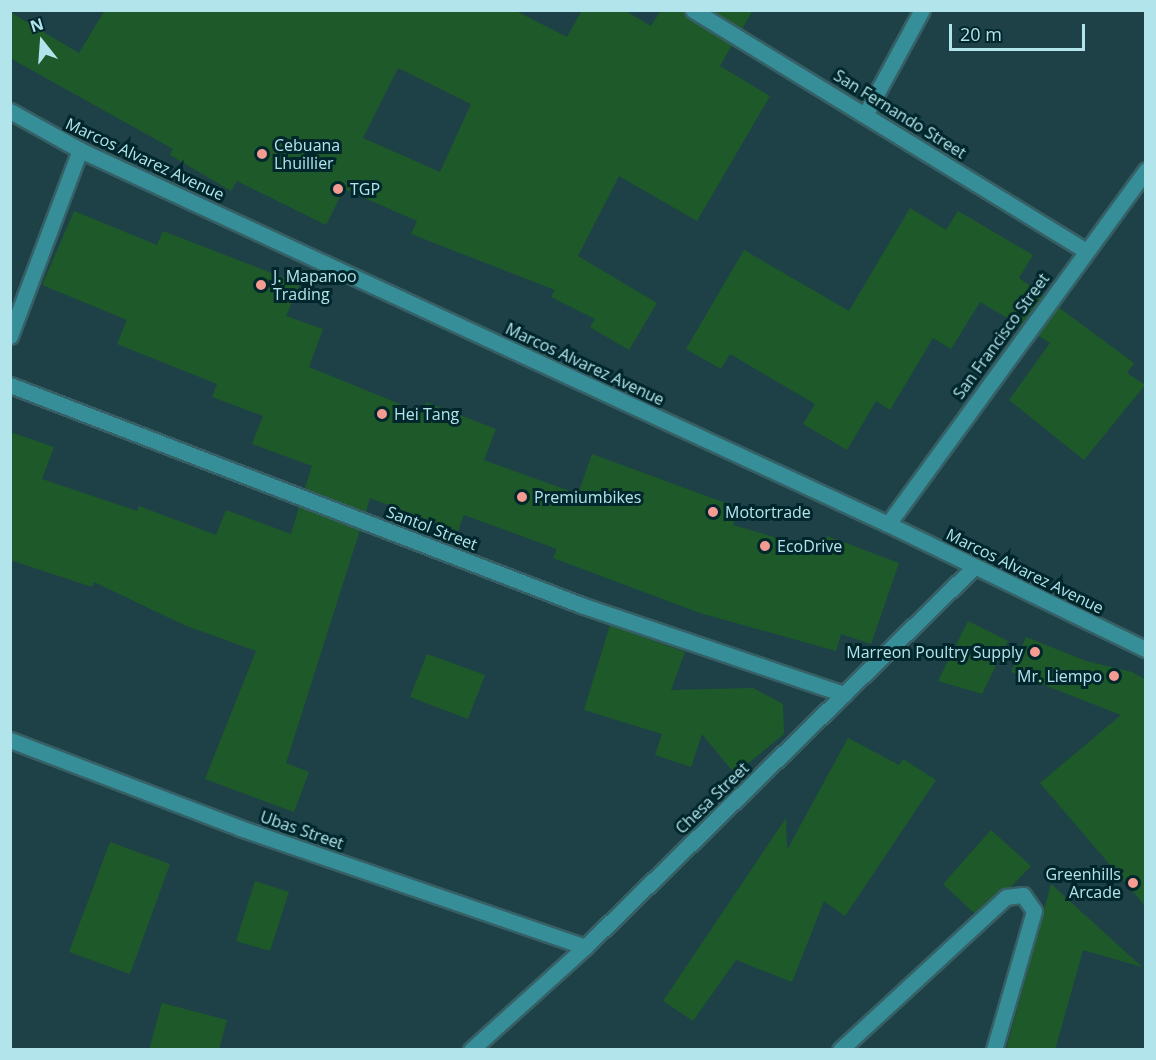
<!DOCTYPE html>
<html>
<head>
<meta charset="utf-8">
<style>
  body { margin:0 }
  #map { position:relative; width:1156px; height:1060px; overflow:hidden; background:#1d4146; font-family:"Open Sans",sans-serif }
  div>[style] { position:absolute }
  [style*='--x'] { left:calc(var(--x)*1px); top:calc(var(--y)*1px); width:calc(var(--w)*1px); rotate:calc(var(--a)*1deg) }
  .building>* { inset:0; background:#1e5a29 }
  .roads { filter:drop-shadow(2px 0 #366065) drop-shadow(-2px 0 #366065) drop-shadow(0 2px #366065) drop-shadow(0 -2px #366065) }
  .minor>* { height:15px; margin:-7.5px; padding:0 7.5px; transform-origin:7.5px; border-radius:7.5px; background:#368e99 }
  .secondary>* { height:15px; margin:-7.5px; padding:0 7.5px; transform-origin:7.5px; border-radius:7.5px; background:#368e99 }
  .dots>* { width:16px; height:16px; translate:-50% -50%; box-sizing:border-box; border:3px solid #01272c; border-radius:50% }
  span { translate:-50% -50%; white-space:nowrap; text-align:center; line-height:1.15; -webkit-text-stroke:6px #01272c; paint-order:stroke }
  .street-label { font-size:16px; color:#b2e4eb }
  .poi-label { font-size:16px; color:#b2e4eb }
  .left { translate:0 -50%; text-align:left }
  .right { translate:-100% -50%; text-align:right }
  .frame { position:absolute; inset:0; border:12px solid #b2e4eb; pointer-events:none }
  .north { position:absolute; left:12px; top:12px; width:60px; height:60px; -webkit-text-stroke:4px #01272c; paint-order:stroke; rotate:343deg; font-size:16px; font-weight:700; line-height:24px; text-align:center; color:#b2e4eb }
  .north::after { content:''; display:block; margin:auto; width:21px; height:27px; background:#b2e4eb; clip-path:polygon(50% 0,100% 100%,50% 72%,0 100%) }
  .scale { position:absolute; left:949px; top:24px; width:136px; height:27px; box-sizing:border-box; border:3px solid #b2e4eb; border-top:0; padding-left:8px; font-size:18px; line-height:21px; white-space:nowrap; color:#b2e4eb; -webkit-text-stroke:4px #01272c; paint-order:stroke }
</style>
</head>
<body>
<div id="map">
  <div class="building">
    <div style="clip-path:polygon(evenodd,105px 10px,514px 10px,567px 37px,582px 10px,624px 10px,651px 26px,661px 10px,683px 10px,688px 18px,732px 45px,720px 66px,770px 96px,697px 221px,619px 176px,578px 256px,657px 303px,629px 350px,590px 327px,595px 319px,551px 297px,555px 290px,411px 234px,417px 221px,344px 189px,326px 225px,237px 181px,231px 191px,170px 155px,173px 149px,10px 58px,10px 12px,79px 53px,105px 10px,398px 68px,471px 104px,440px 172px,363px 138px,398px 68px)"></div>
    <div style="clip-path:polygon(712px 10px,753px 10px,742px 29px)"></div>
    <div style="clip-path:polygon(910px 208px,946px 230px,958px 211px,1033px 255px,1019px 278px,1043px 295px,1021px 326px,980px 302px,951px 349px,933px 338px,890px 410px,876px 401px,847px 450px,803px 424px,815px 404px,730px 354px,721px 369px,686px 349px,744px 250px,849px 311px)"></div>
    <div style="clip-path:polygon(74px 211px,157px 245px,163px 231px,300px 284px,286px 316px,323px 329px,309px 367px,422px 413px,426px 402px,496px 429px,484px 460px,578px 494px,592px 454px,739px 508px,733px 525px,822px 551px,827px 536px,899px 563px,871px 644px,841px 634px,836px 651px,700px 613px,553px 558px,557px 549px,464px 515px,458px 531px,370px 498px,366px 512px,305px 488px,312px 466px,252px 444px,263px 416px,212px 397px,217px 384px,117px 344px,127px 320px,42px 285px)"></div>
    <div style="clip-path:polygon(1058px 307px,1134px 363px,1127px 373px,1145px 385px,1084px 460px,1009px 400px,1050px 343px,1037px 335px)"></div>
    <div style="clip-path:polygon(10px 432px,54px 447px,42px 479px,137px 511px,139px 506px,216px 535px,226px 510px,291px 534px,299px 507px,360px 530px,286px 763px,309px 772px,294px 812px,205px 779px,256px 651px,184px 625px,94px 582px,92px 587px,10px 560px)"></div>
    <div style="clip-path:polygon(968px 621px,1008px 641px,982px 694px,938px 681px)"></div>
    <div style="clip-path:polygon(610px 625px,685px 652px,671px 690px,753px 688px,783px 704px,784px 734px,735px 774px,702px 734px,691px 767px,655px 755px,662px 734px,584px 710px)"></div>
    <div style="clip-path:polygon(1026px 637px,1086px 661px,1132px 672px,1146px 680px,1146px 907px,1040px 783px,1121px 715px,1011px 672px)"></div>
    <div style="clip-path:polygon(427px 654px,485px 675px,468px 719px,410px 697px)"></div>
    <div style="clip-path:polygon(848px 738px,899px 765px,903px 759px,936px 780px,845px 916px,824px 901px,792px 982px,736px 960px,693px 1021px,663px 1001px,786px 818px,787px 850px)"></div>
    <div style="clip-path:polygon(991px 830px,1031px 866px,1011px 887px,999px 890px,974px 913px,943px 884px)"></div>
    <div style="clip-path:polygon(110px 842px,170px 864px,130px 974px,69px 952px)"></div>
    <div style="clip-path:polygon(255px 881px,289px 892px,270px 951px,236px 941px)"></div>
    <div style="clip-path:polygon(1051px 884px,1142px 967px,1083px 950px,1055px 1050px,1006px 1050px)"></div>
    <div style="clip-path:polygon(162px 1003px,227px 1020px,219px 1050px,149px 1050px)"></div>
  </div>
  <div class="roads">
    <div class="minor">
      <div style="--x:693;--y:10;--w:461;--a:31.5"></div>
      <div style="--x:866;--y:113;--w:117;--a:-61.5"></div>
      <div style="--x:10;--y:336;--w:199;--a:-69.4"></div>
      <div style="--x:10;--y:385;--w:612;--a:21.07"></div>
      <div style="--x:581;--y:605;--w:278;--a:18.7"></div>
      <div style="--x:888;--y:524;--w:438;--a:-53.9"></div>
      <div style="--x:10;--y:740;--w:246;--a:20.9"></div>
      <div style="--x:240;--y:828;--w:365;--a:19"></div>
      <div style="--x:471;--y:1050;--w:154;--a:-42.1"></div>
      <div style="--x:585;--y:947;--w:544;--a:-44.33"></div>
      <div style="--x:840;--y:1050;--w:226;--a:-42.7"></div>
      <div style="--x:1006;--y:897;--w:17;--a:-7"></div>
      <div style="--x:1023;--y:895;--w:19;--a:55"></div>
      <div style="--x:1034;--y:911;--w:145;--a:106.1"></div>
    </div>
    <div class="secondary">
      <div style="--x:10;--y:111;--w:80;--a:29.1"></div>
      <div style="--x:80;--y:150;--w:890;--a:24.84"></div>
      <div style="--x:888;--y:524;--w:287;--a:25.9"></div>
    </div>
  </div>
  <div class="dots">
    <div style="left:262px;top:154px;background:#f59c92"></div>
    <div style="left:338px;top:189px;background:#f59c92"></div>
    <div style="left:261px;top:285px;background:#f59c92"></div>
    <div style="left:382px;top:414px;background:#f59c92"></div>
    <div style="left:522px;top:497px;background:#f59c92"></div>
    <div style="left:713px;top:512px;background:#f59c92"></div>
    <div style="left:765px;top:546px;background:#f59c92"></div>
    <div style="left:1035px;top:652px;background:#f59c92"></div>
    <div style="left:1114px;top:676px;background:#f59c92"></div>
    <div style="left:1133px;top:883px;background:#f59c92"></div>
  </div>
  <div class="street-label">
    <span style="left:900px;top:114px;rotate:32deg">San Fernando Street</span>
    <span style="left:145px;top:159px;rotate:25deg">Marcos Alvarez Avenue</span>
    <span style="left:1001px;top:336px;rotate:-54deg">San Francisco Street</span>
    <span style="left:585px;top:364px;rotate:25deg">Marcos Alvarez Avenue</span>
    <span style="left:432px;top:528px;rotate:21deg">Santol Street</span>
    <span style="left:1025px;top:571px;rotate:26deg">Marcos Alvarez Avenue</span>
    <span style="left:712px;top:798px;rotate:-44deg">Chesa Street</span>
    <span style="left:302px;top:830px;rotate:19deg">Ubas Street</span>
  </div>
  <div class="poi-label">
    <span class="left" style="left:274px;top:154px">Cebuana<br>Lhuillier</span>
    <span class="left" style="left:350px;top:189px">TGP</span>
    <span class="left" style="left:273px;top:285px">J. Mapanoo<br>Trading</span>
    <span class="left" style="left:394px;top:414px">Hei Tang</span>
    <span class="left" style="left:534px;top:497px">Premiumbikes</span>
    <span class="left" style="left:725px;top:512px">Motortrade</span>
    <span class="left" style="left:777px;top:546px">EcoDrive</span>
    <span class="right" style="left:1023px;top:652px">Marreon Poultry Supply</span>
    <span class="right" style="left:1102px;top:676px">Mr. Liempo</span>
    <span class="right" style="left:1121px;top:883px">Greenhills<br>Arcade</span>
  </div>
  <div class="frame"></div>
  <div class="north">N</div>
  <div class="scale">20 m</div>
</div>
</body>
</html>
